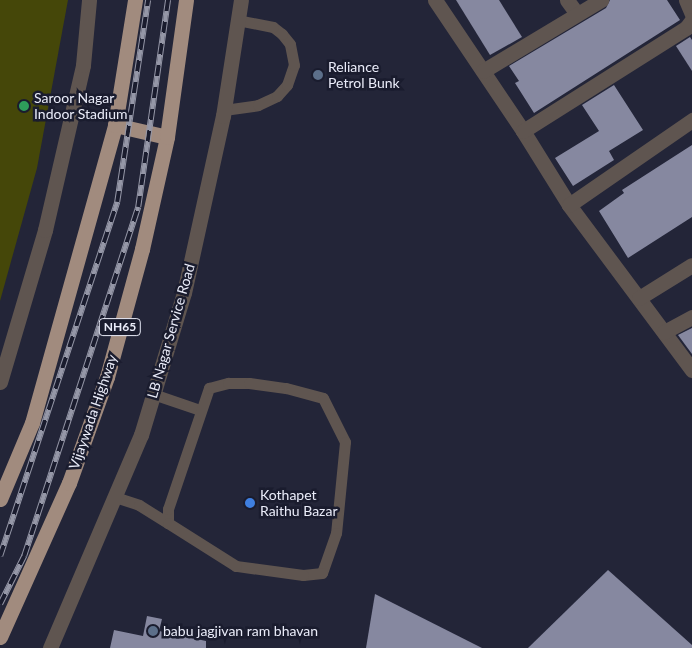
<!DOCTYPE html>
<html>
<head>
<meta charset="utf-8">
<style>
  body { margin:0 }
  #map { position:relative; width:692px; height:648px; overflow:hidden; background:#232538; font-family:Lato,sans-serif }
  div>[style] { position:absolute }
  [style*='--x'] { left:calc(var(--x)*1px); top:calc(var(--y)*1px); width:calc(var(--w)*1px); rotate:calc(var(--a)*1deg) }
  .green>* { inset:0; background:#454709 }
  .building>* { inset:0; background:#8688a0 }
  .service>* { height:11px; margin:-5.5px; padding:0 5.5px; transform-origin:5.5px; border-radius:5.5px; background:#5f5550 }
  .minor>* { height:15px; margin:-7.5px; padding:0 7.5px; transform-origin:7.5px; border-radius:7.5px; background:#5f5550 }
  .tertiary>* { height:15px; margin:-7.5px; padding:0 7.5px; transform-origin:7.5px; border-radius:7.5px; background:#5f5550 }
  .trunk>* { height:15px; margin:-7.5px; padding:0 7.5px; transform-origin:7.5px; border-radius:7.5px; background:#a18b7e }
  .rail>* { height:5.5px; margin-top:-2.75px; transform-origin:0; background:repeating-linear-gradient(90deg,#1a1c2e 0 11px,#9597a7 0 22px); box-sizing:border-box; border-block:1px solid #9597a7 }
  .dots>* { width:14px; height:14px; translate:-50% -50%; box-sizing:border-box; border:2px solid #1a1c2e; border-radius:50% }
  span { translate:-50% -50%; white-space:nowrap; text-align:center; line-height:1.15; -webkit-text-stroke:5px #1a1c2e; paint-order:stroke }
  .shield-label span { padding:1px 4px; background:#1a1c2e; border:1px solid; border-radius:4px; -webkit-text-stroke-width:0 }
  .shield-label { font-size:12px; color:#eaecf9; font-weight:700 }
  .poi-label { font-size:14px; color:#eaecf9 }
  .left { translate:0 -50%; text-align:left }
  .street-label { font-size:14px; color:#eaecf9 }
</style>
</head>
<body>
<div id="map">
  <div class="green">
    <div style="clip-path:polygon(0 0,68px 0,37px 168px,0 301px)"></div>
  </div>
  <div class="building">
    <div style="clip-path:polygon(456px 0,499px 0,522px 37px,490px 55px)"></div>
    <div style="clip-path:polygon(610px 0,667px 0,680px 20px,534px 113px,515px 83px,519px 81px,509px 66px,606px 8px)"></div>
    <div style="clip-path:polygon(690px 37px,692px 40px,692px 71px,676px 46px)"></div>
    <div style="clip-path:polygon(614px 85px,643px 130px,609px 151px,614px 160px,573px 186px,555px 158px,599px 131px,582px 105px)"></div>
    <div style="clip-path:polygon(692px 145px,692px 217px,628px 258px,599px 211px,624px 193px,622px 190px)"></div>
    <div style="clip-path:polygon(692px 328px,692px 354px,678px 335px)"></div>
    <div style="clip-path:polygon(608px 570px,692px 645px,692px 648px,528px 648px)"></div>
    <div style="clip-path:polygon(375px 594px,482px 648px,366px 648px)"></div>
    <div style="clip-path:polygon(147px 616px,162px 619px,159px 631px,206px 641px,206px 648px,110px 648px,114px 630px,143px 636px)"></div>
  </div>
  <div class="service">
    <div style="--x:224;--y:110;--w:34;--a:-8"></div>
    <div style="--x:258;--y:105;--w:21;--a:-25"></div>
    <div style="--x:277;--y:96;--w:15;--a:-48"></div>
    <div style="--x:287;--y:85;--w:21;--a:-71"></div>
    <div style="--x:294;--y:65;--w:21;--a:-101"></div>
    <div style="--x:290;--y:44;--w:13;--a:-129"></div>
    <div style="--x:282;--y:34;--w:11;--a:-142"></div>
    <div style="--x:273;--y:27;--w:36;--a:-169"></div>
    <div style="--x:153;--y:394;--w:50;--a:18.8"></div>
    <div style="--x:115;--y:497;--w:25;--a:18"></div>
    <div style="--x:139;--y:505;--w:34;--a:32"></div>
    <div style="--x:168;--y:523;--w:14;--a:-90"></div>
    <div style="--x:168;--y:509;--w:128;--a:-71.3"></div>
    <div style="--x:209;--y:388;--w:20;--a:-15"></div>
    <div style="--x:228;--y:383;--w:21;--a:0"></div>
    <div style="--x:249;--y:383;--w:37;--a:8"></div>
    <div style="--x:286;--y:388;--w:38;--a:15"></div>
    <div style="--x:323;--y:398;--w:49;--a:63.4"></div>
    <div style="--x:345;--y:442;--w:91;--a:95.6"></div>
    <div style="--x:336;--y:533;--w:42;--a:109.3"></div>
    <div style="--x:322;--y:573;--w:19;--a:174"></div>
    <div style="--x:303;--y:575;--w:68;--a:-172.3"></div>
    <div style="--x:236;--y:566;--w:80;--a:-147.7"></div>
  </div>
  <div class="minor">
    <div style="--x:435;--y:0;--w:158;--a:56.1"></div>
    <div style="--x:523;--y:131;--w:87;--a:58.1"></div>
    <div style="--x:569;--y:205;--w:206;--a:53.3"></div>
    <div style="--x:567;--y:0;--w:17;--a:54"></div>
    <div style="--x:686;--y:0;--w:15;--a:67"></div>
    <div style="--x:483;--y:71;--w:138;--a:-31"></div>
    <div style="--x:523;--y:131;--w:193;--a:-32.3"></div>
    <div style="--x:686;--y:28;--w:10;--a:-53"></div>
    <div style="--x:569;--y:205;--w:150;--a:-34.6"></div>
    <div style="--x:639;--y:298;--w:62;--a:-31.9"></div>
    <div style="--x:664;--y:332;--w:32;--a:-28"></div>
  </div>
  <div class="tertiary">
    <div style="--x:0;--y:382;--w:159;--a:-73.5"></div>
    <div style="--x:45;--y:230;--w:169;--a:-77"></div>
    <div style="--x:83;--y:65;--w:65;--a:-84.7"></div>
    <div style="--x:50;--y:648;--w:232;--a:-66.9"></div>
    <div style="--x:141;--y:435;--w:148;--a:-73.2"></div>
    <div style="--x:184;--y:293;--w:181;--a:-77.6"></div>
    <div style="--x:223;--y:116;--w:117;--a:-81.2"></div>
  </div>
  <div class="trunk">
    <div style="--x:115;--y:125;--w:53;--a:13"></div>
    <div style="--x:0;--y:499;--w:82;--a:-67.2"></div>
    <div style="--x:32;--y:423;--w:309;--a:-74.4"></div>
    <div style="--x:115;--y:125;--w:127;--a:-80.9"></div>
    <div style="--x:0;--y:637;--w:169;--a:-65.9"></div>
    <div style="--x:69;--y:483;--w:113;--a:-70.3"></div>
    <div style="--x:107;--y:377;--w:133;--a:-74.7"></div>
    <div style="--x:142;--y:249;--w:115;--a:-77.4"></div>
    <div style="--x:167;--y:137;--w:138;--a:-82.1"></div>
  </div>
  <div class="rail">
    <div style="--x:0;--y:556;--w:373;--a:-71.7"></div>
    <div style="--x:117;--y:202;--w:204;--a:-81.3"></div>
    <div style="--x:0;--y:604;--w:54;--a:-63.4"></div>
    <div style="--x:24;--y:556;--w:367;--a:-71.9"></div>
    <div style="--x:138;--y:207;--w:209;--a:-81.8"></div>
  </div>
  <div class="dots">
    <div style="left:318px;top:75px;background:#5c6f8a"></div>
    <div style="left:24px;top:106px;background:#2e9e5b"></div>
    <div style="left:250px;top:503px;background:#3f7fe0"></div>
    <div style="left:153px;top:631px;background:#5c6f8a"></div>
  </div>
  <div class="shield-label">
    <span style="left:120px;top:327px">NH65</span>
  </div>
  <div class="poi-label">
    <span class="left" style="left:328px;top:75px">Reliance<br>Petrol Bunk</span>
    <span class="left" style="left:34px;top:106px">Saroor Nagar<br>Indoor Stadium</span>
    <span class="left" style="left:260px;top:503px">Kothapet<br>Raithu Bazar</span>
    <span class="left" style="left:163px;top:631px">babu jagjivan ram bhavan</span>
  </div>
  <div class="street-label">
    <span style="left:171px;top:331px;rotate:-74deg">LB Nagar Service Road</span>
    <span style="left:93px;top:412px;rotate:-71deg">Vijaywada Highway</span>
  </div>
</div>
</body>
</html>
